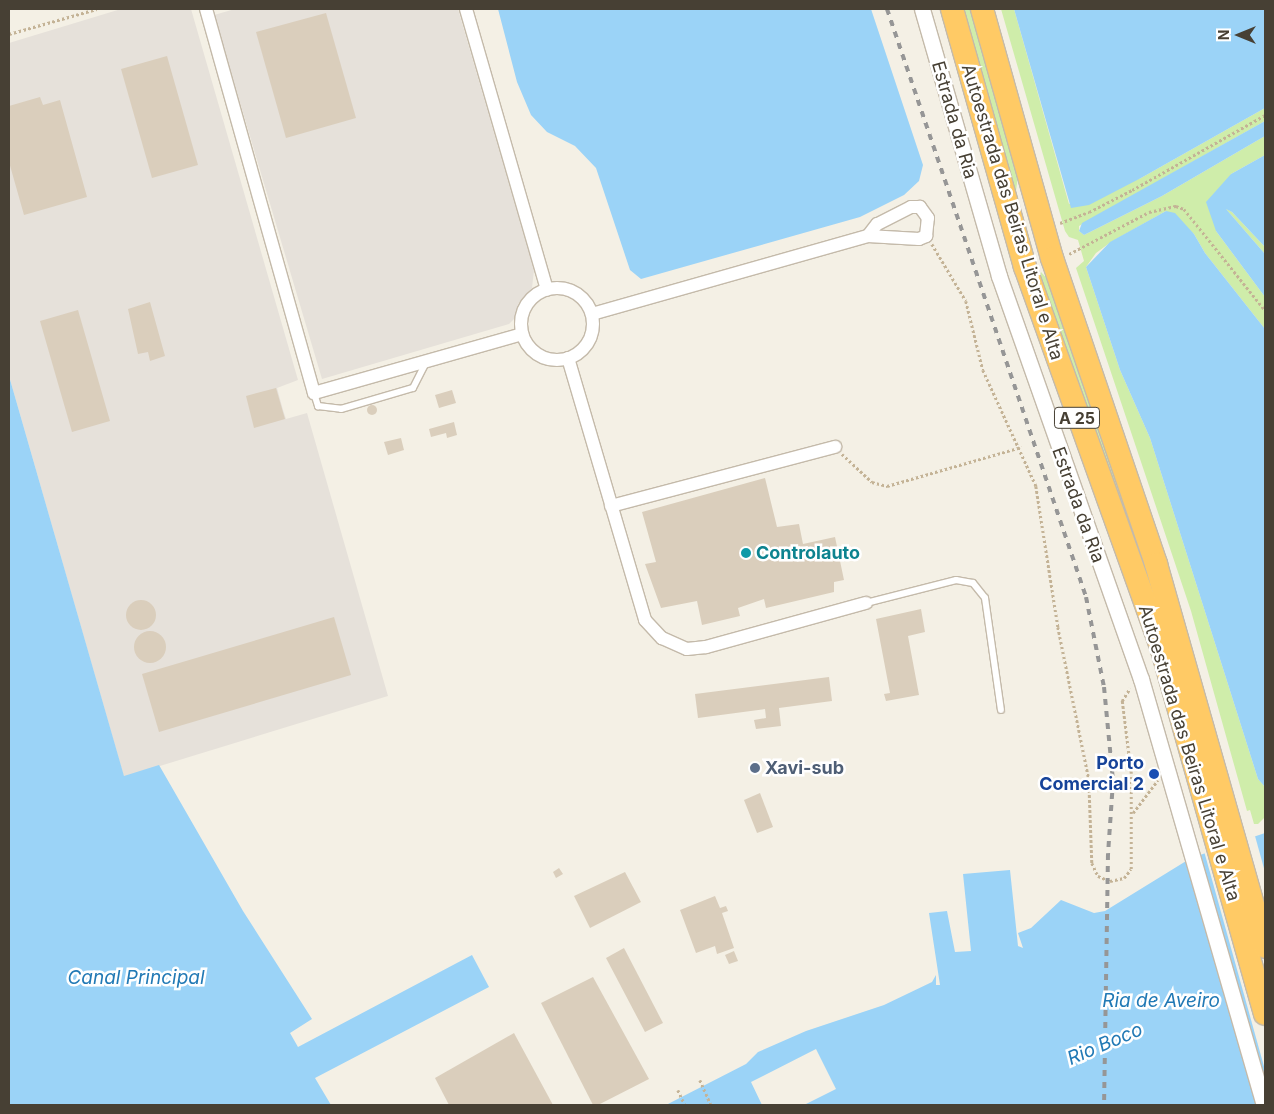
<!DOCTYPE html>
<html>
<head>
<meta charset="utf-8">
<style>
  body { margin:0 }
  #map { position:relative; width:1274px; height:1114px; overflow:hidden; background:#f4f0e5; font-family:Inter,sans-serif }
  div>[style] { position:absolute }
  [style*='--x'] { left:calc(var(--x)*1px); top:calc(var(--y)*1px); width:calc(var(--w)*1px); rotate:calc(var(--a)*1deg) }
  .industrial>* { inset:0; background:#e6e1da }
  .green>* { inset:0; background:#cfedaa }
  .water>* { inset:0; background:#9bd3f7 }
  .pier>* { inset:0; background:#f4f0e5 }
  .building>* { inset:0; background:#dacebc }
  .round { border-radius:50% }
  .path>* { height:2.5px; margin-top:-1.25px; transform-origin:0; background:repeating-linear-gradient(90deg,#c4b396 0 2.5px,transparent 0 5px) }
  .roads { filter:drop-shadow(1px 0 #c4baaa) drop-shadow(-1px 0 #c4baaa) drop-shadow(0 1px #c4baaa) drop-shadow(0 -1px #c4baaa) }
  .service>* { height:6px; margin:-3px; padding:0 3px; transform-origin:3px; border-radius:3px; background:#fff }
  .minor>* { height:12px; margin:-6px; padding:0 6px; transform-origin:6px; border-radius:6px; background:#fff }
  .minor>.ring { margin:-6px; padding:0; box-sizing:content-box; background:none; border:12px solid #fff; border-radius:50% }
  .tertiary>* { height:15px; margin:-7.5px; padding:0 7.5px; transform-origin:7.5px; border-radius:7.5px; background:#fff }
  .motorway>* { height:22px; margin:-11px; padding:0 11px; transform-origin:11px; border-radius:11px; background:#ffca65 }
  .rail>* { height:4px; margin-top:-2px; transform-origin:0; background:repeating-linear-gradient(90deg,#969696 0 6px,transparent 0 12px) }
  .dots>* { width:14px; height:14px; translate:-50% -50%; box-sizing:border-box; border:2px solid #fff; border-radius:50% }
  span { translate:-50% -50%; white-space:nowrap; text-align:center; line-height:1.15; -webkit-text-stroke:5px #fff; paint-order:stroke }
  .shield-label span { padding:1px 4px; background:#fff; border:1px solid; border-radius:4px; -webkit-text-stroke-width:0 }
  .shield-label { font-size:16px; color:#474034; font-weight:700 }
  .street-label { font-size:18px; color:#474034 }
  .culture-label { font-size:18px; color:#0d838f; font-weight:700 }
  .left { translate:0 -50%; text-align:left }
  .transit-label { font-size:18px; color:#164399; font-weight:700 }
  .right { translate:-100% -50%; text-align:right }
  .service-label { font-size:18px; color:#4e5e75; font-weight:700 }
  .water-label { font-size:19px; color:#2179b5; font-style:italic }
  .frame { position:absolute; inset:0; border:10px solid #474034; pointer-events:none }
  .north { position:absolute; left:1214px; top:10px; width:50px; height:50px; -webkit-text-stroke:4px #fff; paint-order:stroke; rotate:270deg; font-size:14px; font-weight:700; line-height:20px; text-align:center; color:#474034 }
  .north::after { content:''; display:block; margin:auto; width:18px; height:22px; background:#474034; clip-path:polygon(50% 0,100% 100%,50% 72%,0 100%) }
</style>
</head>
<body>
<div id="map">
  <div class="industrial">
    <div style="clip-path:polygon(121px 9px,191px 9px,298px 380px,277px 388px,283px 410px,286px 419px,307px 413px,388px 696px,124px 777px,9px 376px,9px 43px)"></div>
    <div style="clip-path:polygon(235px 9px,458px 9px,534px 270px,532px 288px,518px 304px,514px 319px,509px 324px,322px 379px,214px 15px)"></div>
  </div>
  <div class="green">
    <div style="clip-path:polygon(959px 9px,971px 9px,1018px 176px,1016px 191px,1007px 179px)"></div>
    <div style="clip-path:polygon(1001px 9px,1014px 9px,1069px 204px,1141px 178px,1265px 108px,1265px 121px,1079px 226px,1079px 231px,1084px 235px,1162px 196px,1265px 136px,1265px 155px,1231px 174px,1216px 231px,1265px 297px,1265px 329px,1205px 253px,1194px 234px,1166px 211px,1111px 242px,1096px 253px,1086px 267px,1120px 370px,1150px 438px,1258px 779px,1265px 787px,1265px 817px,1258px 824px,1254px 824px,1250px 810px,1247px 811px,1191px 611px,1076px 268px,1084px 261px,1078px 240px,1069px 237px,1065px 231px)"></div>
    <div style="clip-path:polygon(1225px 208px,1232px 212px,1265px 247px,1265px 254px)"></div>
    <div style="clip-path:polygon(1041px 272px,1049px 281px,1160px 614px,1038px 284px)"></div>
  </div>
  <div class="water">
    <div style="clip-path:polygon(498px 9px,871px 9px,923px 165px,919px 181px,904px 195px,860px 217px,641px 279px,630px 270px,596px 168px,575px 146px,547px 132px,531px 115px,517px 82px)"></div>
    <div style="clip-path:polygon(1014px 9px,1265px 9px,1265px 108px,1141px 178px,1089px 205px,1071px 208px)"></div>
    <div style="clip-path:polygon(1265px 121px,1265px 136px,1162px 196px,1084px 235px,1079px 231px,1082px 223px)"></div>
    <div style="clip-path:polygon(1265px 155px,1265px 247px,1232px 212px,1226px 209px,1265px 254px,1265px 297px,1216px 231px,1206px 202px,1231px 174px)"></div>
    <div style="clip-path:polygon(1166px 211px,1175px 213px,1194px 234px,1205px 253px,1265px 329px,1265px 787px,1258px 779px,1150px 438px,1120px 370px,1086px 267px,1110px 242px)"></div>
    <div style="clip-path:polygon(9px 376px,124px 776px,159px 765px,243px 911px,312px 1019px,290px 1033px,298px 1047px,472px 955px,489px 987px,315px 1078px,331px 1105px,9px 1105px)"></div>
    <div style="clip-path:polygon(1265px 833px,1265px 1105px,804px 1105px,836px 1089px,816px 1049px,751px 1082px,762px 1105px,666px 1105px,746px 1064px,758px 1052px,806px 1031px,884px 1005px,932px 982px,936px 975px,936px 985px,940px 985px,929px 913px,947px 911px,955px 952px,971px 951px,963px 874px,1010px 870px,1018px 946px,1023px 948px,1018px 933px,1031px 928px,1061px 900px,1094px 913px,1105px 911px,1191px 858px)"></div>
  </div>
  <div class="pier">
    <div style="clip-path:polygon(1255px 836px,1265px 872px,1265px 1070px,1204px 851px)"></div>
  </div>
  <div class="building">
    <div style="clip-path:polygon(326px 13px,356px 118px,286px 138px,256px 32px)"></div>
    <div style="clip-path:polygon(167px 56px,198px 165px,152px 178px,121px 69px)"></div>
    <div style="clip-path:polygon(40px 97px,43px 105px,60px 100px,87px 197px,24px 215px,9px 162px,9px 106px)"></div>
    <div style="clip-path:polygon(150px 302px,165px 356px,150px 361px,148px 352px,138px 354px,128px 309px)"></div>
    <div style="clip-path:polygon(78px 310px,110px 421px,72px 432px,40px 321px)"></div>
    <div style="clip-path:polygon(276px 388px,285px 419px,254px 428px,246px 396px)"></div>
    <div style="clip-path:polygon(452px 390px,456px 403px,439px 408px,435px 395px)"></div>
    <div class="round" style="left:367px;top:405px;width:10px;height:10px"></div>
    <div style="clip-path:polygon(454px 422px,457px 435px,447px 438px,446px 433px,431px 437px,429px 429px)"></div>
    <div style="clip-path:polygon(401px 438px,404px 450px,388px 455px,384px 442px)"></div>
    <div style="clip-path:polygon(765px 478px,777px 527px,799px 524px,803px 544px,835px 537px,844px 580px,834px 582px,834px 592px,766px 608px,764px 599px,738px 608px,740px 616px,702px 625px,697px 601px,661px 608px,645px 564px,656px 562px,642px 512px)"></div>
    <div class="round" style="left:126px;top:600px;width:30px;height:30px"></div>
    <div style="clip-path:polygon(921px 609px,925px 632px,908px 636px,919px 695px,886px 701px,884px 694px,890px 693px,876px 619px)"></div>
    <div style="clip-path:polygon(334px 617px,351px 675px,159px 732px,142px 674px)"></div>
    <div class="round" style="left:134px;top:631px;width:32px;height:32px"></div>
    <div style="clip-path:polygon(829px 677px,832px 701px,779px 708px,781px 726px,756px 729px,754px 720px,766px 718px,765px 709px,698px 718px,695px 694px)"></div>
    <div style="clip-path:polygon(760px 793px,773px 827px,757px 833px,744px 800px)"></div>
    <div style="clip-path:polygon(559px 868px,563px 874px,556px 878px,553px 872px)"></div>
    <div style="clip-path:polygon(625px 872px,641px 902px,590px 928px,574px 896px)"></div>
    <div style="clip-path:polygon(715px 896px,720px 908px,726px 906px,728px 911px,722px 913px,734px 948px,717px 954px,715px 946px,696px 953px,680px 910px)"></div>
    <div style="clip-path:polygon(624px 948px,663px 1023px,645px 1032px,606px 958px)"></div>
    <div style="clip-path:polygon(734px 951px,738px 961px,729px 964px,725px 955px)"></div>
    <div style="clip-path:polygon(593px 977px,649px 1079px,598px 1105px,593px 1105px,541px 1003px)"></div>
    <div style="clip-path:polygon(514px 1033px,553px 1105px,449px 1105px,435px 1078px)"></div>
  </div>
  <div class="path">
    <div style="--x:9;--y:34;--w:91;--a:-15.9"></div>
    <div style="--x:1060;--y:223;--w:31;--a:-21"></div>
    <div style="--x:1089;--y:212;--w:48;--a:-27.1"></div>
    <div style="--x:1132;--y:190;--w:153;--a:-29.4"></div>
    <div style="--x:932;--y:244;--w:66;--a:59.2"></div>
    <div style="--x:966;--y:301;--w:71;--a:76.2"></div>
    <div style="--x:983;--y:370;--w:128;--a:65.4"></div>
    <div style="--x:1036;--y:486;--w:143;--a:81.1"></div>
    <div style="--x:1058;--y:627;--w:156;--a:78.5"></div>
    <div style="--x:1089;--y:780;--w:83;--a:87.9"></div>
    <div style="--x:1092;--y:863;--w:14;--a:65"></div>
    <div style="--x:1098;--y:876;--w:13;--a:23"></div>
    <div style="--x:1110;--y:881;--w:14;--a:-12"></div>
    <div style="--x:1124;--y:878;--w:11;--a:-52"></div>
    <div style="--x:1131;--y:869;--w:96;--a:-90"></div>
    <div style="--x:1131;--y:773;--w:73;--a:-97.1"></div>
    <div style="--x:1122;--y:701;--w:15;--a:-58"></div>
    <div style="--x:1069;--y:254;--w:90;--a:-27.7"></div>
    <div style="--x:1149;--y:212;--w:28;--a:-13"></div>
    <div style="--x:1176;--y:206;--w:9;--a:21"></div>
    <div style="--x:1184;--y:209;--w:129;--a:51.3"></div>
    <div style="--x:842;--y:454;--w:41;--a:43"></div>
    <div style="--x:872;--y:482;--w:16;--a:15"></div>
    <div style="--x:887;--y:486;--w:140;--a:-16.2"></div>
    <div style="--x:1133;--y:813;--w:41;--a:-52.9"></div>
    <div style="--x:700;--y:1080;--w:27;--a:66"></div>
    <div style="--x:678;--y:1090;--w:17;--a:65"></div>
  </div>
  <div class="roads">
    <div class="service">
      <div style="--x:314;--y:393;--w:14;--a:73"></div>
      <div style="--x:318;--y:406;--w:23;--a:7"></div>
      <div style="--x:341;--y:409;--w:75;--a:-16.3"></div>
      <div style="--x:413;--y:388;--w:29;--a:-63"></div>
      <div style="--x:866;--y:603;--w:93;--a:-14.3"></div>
      <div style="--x:956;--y:580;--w:17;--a:10"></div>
      <div style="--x:973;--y:583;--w:19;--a:51"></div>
      <div style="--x:985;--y:598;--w:113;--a:81.9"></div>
    </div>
    <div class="minor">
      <div style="--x:206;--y:9;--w:399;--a:74.3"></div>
      <div style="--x:314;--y:393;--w:216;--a:-15.8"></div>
      <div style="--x:466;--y:9;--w:292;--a:73.9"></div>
      <div class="ring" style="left:521px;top:288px;width:60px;height:60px"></div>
      <div style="--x:592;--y:314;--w:287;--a:-15.8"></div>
      <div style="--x:868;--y:236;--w:51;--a:3.4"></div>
      <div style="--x:919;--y:239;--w:8;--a:-23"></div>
      <div style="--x:926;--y:236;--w:18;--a:-84"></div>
      <div style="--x:928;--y:218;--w:14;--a:-126"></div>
      <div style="--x:920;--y:207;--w:9;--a:180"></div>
      <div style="--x:911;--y:207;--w:38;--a:153"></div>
      <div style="--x:877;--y:224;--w:15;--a:127"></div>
      <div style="--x:568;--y:358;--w:273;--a:73.6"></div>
      <div style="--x:645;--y:620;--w:25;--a:47"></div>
      <div style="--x:662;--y:638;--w:27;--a:24"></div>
      <div style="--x:687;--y:649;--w:19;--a:-6"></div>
      <div style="--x:706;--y:647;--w:166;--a:-15.4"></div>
      <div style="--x:611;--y:506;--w:232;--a:-14.8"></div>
    </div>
    <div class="tertiary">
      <div style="--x:922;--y:9;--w:278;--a:73.9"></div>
      <div style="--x:999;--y:276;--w:427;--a:70.6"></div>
      <div style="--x:1141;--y:679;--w:443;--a:73.9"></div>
    </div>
    <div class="motorway">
      <div style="--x:952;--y:9;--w:268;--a:74.2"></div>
      <div style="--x:1025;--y:267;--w:407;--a:70.3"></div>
      <div style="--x:1162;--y:650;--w:378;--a:74.2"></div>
      <div style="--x:982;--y:9;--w:259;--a:74.3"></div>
      <div style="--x:1052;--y:258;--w:323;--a:71.2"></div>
      <div style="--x:1156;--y:564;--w:398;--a:74.1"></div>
    </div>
  </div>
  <div class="rail">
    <div style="--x:887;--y:9;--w:621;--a:71.3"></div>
    <div style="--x:1086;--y:597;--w:92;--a:78.7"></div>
    <div style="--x:1104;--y:687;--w:94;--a:84.5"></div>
    <div style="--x:1113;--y:781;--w:73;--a:93.9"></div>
    <div style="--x:1108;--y:854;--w:251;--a:90.9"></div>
  </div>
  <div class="dots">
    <div style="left:746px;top:553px;background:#0f9aa8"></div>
    <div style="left:755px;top:768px;background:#5c6f8a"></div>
    <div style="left:1154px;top:774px;background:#1a4fb4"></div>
  </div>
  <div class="shield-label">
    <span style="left:1077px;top:418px">A 25</span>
  </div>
  <div class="street-label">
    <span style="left:954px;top:120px;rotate:74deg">Estrada da Ria</span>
    <span style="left:1012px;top:212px;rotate:73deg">Autoestrada das Beiras Litoral e Alta</span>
    <span style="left:1078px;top:505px;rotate:70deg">Estrada da Ria</span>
    <span style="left:1189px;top:753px;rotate:73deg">Autoestrada das Beiras Litoral e Alta</span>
  </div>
  <div class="culture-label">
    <span class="left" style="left:756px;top:553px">Controlauto</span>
  </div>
  <div class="transit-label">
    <span class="right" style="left:1144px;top:774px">Porto<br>Comercial 2</span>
  </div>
  <div class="service-label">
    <span class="left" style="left:765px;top:768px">Xavi-sub</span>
  </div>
  <div class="water-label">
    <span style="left:136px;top:978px">Canal Principal</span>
    <span style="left:1161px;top:1001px">Ria de Aveiro</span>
    <span style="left:1105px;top:1044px;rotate:-23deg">Rio Boco</span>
  </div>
  <div class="frame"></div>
  <div class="north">N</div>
</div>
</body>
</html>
